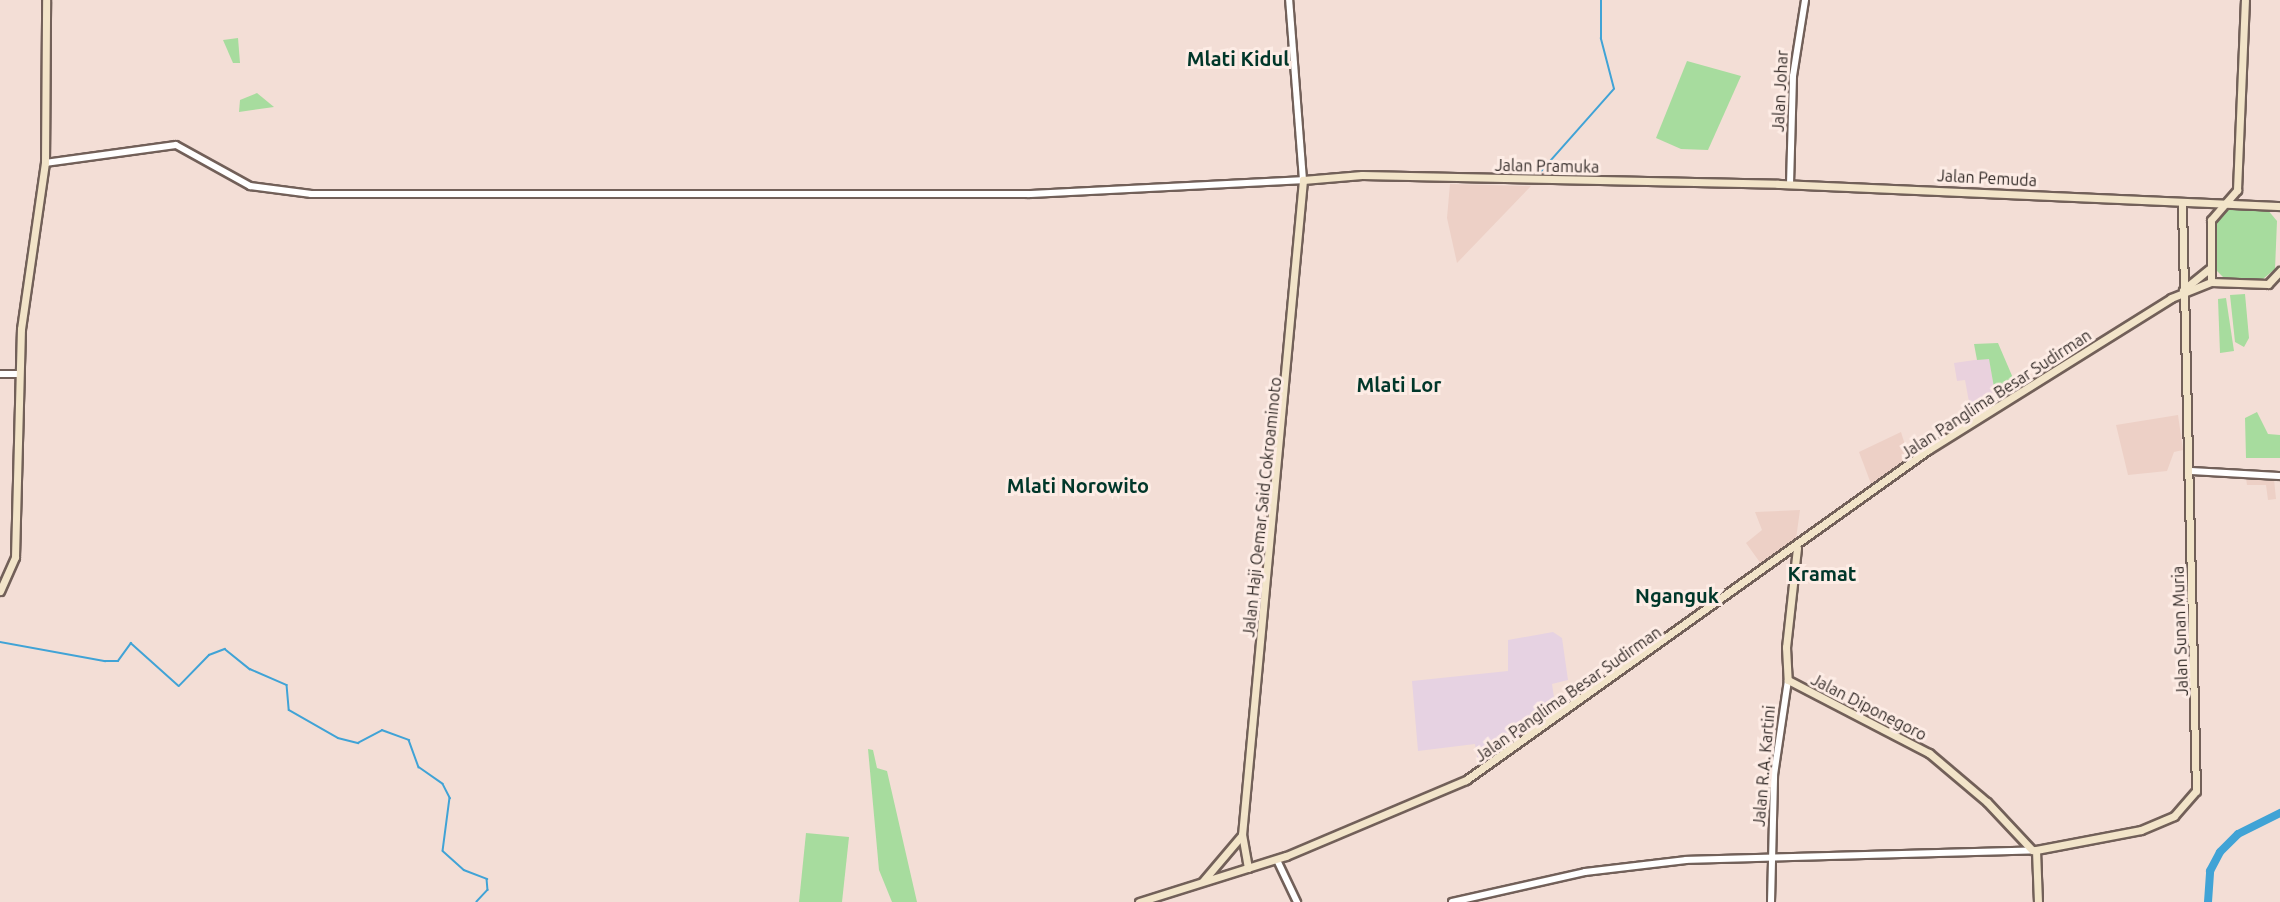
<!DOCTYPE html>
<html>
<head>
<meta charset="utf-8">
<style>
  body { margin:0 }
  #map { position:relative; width:2280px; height:902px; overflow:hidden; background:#f3ded6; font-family:Ubuntu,sans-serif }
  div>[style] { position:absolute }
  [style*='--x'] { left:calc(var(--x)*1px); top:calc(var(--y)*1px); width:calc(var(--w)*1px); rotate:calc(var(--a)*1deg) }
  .commercial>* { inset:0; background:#e6d2e2 }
  .built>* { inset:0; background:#edd0c6 }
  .medical>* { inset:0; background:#e9d1dd }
  .green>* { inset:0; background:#a7dc9e }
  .stream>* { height:1.5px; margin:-0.75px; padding:0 0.75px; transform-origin:0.75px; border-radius:0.75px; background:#40a3d6 }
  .river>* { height:8px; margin:-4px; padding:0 4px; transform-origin:4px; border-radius:4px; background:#40a3d6 }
  .roads { filter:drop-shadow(2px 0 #726059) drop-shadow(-2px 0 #726059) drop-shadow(0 2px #726059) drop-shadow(0 -2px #726059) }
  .tertiary>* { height:6px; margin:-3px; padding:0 3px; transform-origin:3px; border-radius:3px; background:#fff }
  .secondary>* { height:7px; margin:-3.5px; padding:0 3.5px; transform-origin:3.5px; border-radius:3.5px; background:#f2e4c9 }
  span { translate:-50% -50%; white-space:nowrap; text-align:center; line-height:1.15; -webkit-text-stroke:6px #fdece5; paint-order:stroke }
  .street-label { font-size:16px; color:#332b28 }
  .quarter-label { font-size:20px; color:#00372a; font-weight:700 }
</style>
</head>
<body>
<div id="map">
  <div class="commercial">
    <div style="clip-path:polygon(1553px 632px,1562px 638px,1568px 680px,1552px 684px,1556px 711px,1478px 763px,1475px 744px,1418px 751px,1412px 681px,1508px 671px,1508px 640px)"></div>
  </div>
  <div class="built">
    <div style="clip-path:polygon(1450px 184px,1531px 186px,1457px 263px,1447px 218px)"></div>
    <div style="clip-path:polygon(2178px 415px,2183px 450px,2174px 452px,2167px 471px,2128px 475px,2116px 425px)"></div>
    <div style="clip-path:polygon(1901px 432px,1911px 464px,1873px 489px,1859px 452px)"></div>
    <div style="clip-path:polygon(2246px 478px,2274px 479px,2276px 499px,2268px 500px,2266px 485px,2247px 485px)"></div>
    <div style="clip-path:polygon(1800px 510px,1795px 546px,1764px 568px,1746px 543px,1762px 530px,1755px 512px)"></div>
  </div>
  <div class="medical">
    <div style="clip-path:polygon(1989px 358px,1996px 399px,1971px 413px,1965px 380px,1957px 381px,1954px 363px)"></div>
  </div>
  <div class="green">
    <div style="clip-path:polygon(238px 38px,240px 63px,233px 63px,223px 40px)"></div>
    <div style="clip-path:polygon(1687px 61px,1741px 76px,1708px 150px,1681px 149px,1656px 138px)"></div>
    <div style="clip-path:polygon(257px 93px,274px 107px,239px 112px,240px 100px)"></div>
    <div style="clip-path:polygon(2229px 209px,2267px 209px,2277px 221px,2275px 269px,2263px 279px,2225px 279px,2216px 270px,2214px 224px)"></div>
    <div style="clip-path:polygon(2245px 294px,2249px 338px,2244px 347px,2235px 342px,2230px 295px)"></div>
    <div style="clip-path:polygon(2226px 298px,2234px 351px,2220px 353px,2218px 299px)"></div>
    <div style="clip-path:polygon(1998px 343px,2016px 385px,1996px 399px,1989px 359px,1977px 360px,1974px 344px)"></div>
    <div style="clip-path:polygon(2257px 412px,2268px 434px,2280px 435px,2280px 458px,2246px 458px,2245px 418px)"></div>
    <div style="clip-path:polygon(868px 749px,873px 750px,877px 768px,887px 771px,917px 902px,892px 902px,879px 870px)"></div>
    <div style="clip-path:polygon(806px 833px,849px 837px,842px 902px,799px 902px)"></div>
  </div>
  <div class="stream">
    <div style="--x:1537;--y:176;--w:116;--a:-48.5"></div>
    <div style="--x:1614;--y:89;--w:52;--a:-104.6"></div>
    <div style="--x:1601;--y:39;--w:39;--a:-90"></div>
    <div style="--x:0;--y:642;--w:107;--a:10.3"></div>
    <div style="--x:105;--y:661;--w:13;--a:0"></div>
    <div style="--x:118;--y:661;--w:22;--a:-54"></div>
    <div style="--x:131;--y:643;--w:64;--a:41.9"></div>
    <div style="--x:179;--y:686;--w:43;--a:-45.9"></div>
    <div style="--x:209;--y:655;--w:17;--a:-21"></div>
    <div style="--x:225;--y:649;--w:32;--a:39"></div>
    <div style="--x:250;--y:669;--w:40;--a:23.4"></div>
    <div style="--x:287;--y:685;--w:25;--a:85"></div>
    <div style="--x:289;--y:710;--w:56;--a:29.7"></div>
    <div style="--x:338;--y:738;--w:21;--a:14"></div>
    <div style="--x:358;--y:743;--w:27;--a:-28"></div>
    <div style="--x:382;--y:730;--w:29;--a:20"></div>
    <div style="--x:409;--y:740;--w:29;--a:70"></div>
    <div style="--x:419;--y:767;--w:29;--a:35"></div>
    <div style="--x:443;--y:784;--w:16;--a:63"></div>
    <div style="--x:450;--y:798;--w:53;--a:97.5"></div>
    <div style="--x:443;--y:851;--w:28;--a:42"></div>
    <div style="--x:464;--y:870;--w:25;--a:21"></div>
    <div style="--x:487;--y:879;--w:11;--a:85"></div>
    <div style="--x:488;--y:890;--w:16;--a:133"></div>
  </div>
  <div class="river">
    <div style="--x:2208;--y:902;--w:31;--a:-86"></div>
    <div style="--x:2210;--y:871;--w:21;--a:-62"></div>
    <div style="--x:2220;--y:852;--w:25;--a:-45"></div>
    <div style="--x:2238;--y:834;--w:47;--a:-26.6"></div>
  </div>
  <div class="roads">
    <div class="tertiary">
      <div style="--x:45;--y:163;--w:132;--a:-7.8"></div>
      <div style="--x:176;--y:145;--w:85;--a:29"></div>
      <div style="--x:250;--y:186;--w:62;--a:7.5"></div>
      <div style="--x:311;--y:194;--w:718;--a:0"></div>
      <div style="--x:1029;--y:194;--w:274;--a:-2.9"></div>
      <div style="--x:1303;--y:180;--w:181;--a:-94.4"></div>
      <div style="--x:1790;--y:184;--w:108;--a:-88.4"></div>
      <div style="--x:1793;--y:76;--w:77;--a:-81"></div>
      <div style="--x:0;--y:374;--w:20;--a:0"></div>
      <div style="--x:2190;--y:471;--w:90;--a:3.2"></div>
      <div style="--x:1277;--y:860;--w:47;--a:64.5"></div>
      <div style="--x:1452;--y:902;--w:136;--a:-12.7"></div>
      <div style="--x:1585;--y:872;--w:102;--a:-6.8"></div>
      <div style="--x:1686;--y:860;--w:350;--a:-1.6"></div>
      <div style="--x:1771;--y:902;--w:127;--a:-88.6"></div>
      <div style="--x:1774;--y:775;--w:96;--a:-81.6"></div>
    </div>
    <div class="secondary">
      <div style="--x:1303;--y:180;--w:59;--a:-4.8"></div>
      <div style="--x:1362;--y:175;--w:416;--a:1.2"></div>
      <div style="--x:1778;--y:184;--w:502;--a:2.51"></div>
      <div style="--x:2211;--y:282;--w:62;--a:-90"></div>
      <div style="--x:2211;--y:220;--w:40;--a:-49"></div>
      <div style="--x:2237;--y:190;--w:190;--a:-87.6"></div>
      <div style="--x:2183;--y:290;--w:33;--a:-39"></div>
      <div style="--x:1797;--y:548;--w:100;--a:96.3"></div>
      <div style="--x:1786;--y:647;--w:33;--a:87"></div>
      <div style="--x:1788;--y:680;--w:159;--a:27.4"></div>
      <div style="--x:1929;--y:753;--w:76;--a:40.2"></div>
      <div style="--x:1987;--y:802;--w:66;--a:46.8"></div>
      <div style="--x:0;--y:591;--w:37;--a:-66"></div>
      <div style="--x:15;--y:557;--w:228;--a:-88.5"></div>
      <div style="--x:21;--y:329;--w:168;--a:-81.8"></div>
      <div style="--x:45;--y:163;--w:163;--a:-89.6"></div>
      <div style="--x:1248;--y:868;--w:34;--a:-100"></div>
      <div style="--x:1242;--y:835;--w:658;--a:-84.68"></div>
      <div style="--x:1203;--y:881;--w:60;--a:-49.7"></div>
      <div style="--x:1139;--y:902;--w:154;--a:-17.4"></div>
      <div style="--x:1286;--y:856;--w:195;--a:-22.9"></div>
      <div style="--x:1466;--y:780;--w:568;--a:-35.54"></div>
      <div style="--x:1928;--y:450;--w:287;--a:-32"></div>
      <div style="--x:2171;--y:298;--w:43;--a:-21.8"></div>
      <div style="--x:2211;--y:282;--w:57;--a:2"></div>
      <div style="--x:2268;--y:284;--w:18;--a:-47"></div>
      <div style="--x:2038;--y:902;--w:52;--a:-92.2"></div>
      <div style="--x:2036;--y:850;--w:107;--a:-10.8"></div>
      <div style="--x:2141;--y:830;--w:36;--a:-23"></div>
      <div style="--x:2174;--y:816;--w:33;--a:-49"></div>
      <div style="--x:2196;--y:791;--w:587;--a:-91.37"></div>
    </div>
  </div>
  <div class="street-label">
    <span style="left:1780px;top:91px;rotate:-87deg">Jalan Johar</span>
    <span style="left:1547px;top:166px;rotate:1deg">Jalan Pramuka</span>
    <span style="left:1987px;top:178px;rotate:3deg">Jalan Pemuda</span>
    <span style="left:1996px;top:394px;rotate:-33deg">Jalan Panglima Besar Sudirman</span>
    <span style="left:1262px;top:507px;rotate:-84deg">Jalan Haji Oemar Said Cokroaminoto</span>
    <span style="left:2180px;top:631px;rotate:-92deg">Jalan Sunan Muria</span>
    <span style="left:1568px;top:694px;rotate:-35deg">Jalan Panglima Besar Sudirman</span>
    <span style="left:1869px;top:707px;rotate:27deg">Jalan Diponegoro</span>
    <span style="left:1764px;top:766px;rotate:-85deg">Jalan R.A. Kartini</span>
  </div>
  <div class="quarter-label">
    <span style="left:1238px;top:58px">Mlati Kidul</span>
    <span style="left:1399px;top:384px">Mlati Lor</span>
    <span style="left:1078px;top:485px">Mlati Norowito</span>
    <span style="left:1822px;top:573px">Kramat</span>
    <span style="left:1677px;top:595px">Nganguk</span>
  </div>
</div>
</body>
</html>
